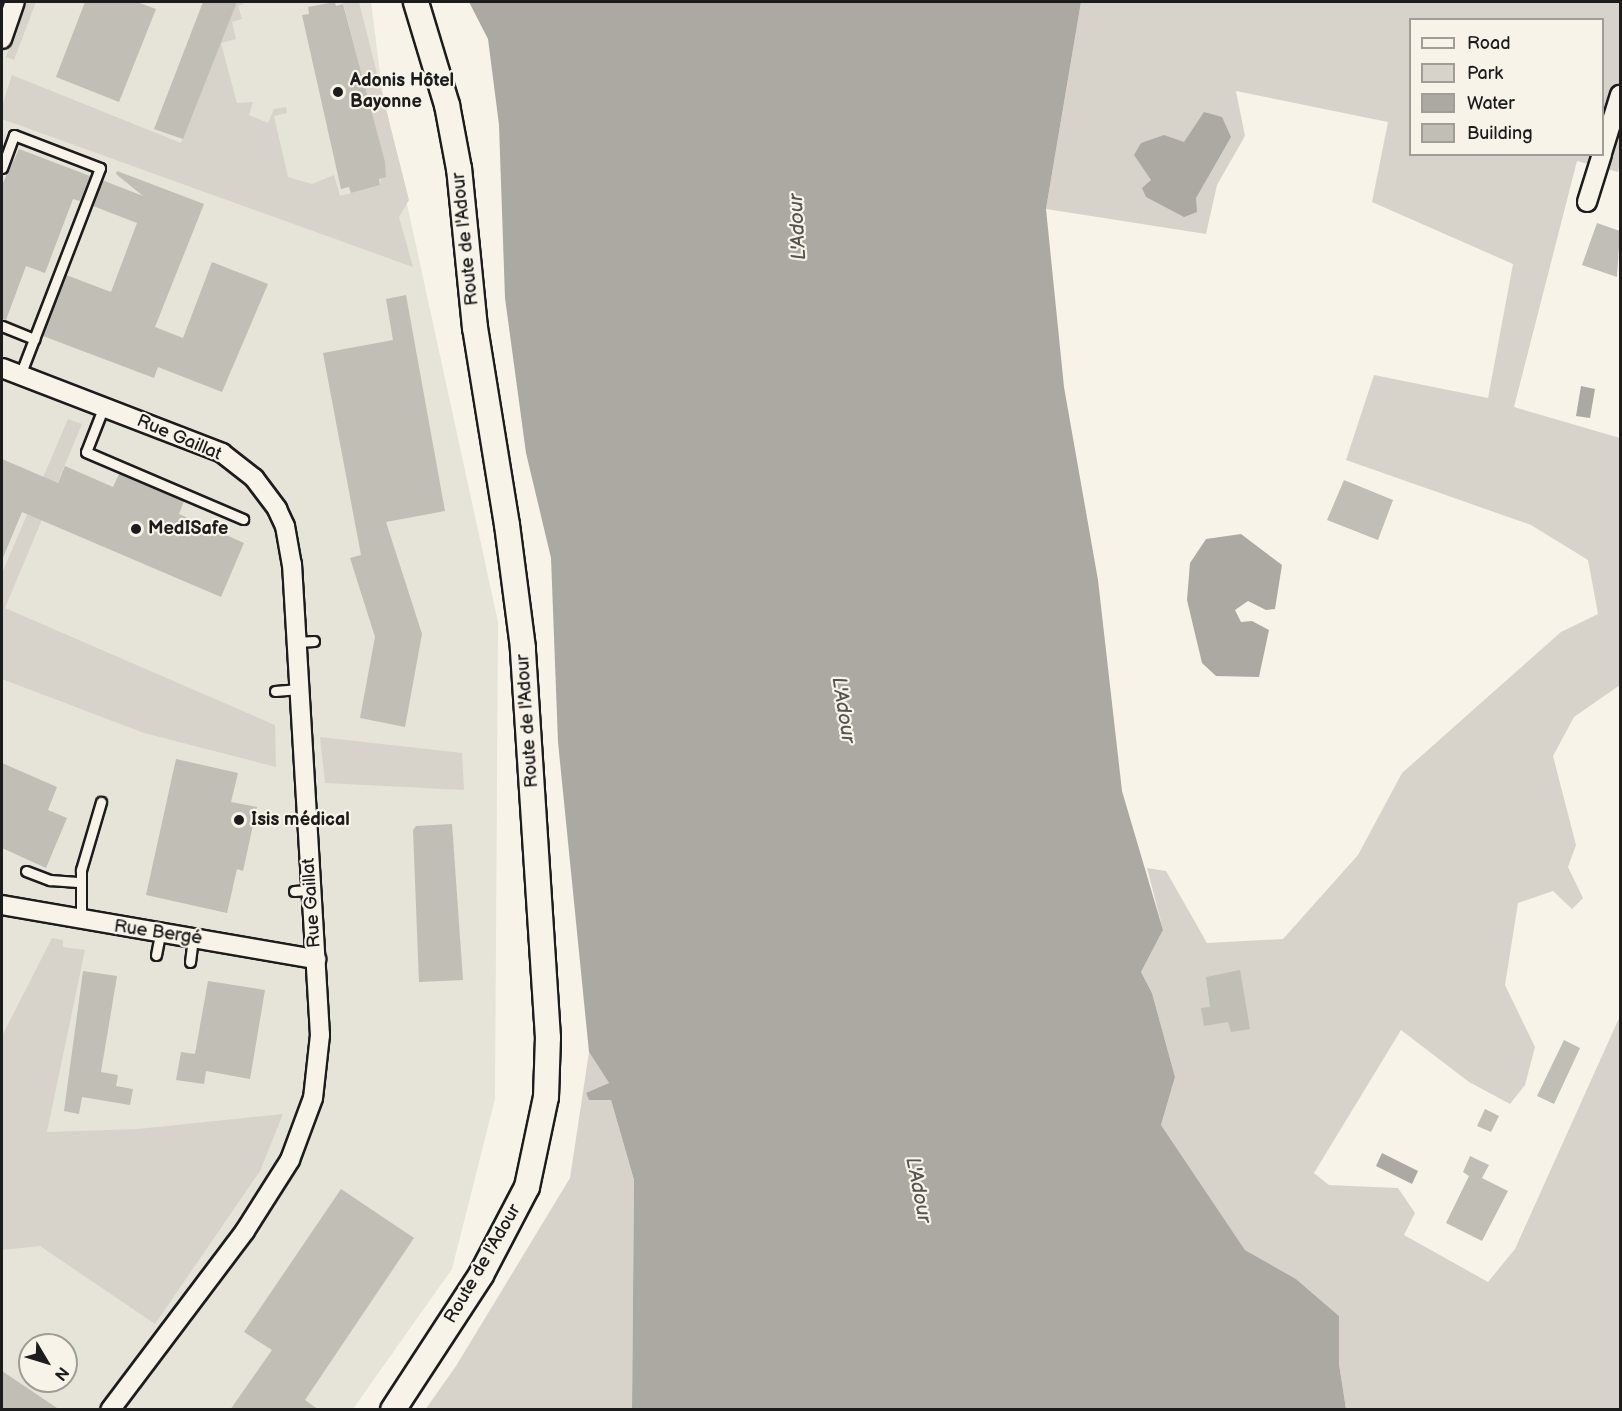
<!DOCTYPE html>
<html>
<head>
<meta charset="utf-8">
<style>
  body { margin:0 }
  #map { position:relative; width:1622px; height:1411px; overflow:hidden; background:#f7f3e8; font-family:"Balsamiq Sans",sans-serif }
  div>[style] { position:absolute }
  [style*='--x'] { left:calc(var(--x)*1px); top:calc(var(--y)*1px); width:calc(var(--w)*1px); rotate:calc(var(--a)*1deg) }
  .built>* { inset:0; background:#e6e3d9 }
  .green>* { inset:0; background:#d7d3cb }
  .water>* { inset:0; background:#aca9a2 }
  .building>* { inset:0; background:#c0beb5 }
  .roads { filter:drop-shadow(2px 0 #1c1c1c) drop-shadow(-2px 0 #1c1c1c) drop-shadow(0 2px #1c1c1c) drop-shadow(0 -2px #1c1c1c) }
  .lane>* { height:9px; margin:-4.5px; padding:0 4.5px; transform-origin:4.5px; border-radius:4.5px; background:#f7f3e8 }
  .street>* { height:18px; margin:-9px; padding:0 9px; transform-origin:9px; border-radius:9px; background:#f7f3e8 }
  .secondary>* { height:24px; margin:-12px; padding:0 12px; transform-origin:12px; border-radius:12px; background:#f7f3e8 }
  .dots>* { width:16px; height:16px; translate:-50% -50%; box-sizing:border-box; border:3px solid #f7f3e8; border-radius:50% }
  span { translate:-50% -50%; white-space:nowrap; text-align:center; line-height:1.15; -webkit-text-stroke:4.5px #f7f3e8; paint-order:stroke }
  .poi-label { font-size:18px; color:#1c1c1c; font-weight:700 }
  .left { translate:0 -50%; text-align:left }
  .street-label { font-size:18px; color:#1c1c1c }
  .water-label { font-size:20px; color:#565452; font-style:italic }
  .frame { position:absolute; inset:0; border:3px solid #1c1c1c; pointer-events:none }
  .legend { position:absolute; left:1409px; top:18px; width:195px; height:138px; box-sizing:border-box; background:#f7f3e8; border:2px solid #9f9d96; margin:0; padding:8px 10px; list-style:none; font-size:18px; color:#1c1c1c }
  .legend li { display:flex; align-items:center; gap:12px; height:30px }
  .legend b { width:30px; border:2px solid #9f9d96 }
  .north { position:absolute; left:18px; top:1333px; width:60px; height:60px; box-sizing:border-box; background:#f7f3e8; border:2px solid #9f9d96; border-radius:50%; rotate:128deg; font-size:16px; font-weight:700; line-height:24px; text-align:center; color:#1c1c1c }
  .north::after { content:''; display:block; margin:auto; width:21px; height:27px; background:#1c1c1c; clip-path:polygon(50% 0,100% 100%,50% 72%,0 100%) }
</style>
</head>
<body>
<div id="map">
  <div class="built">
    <div style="clip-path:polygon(evenodd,2px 2px,371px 2px,382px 89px,498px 622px,495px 1099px,452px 1269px,353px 1409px,2px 1410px,2px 2px,30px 1345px,66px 1345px,66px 1381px,30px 1381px,30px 1345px)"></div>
  </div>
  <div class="green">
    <div style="clip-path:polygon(27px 2px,36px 2px,14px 60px,6px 57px)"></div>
    <div style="clip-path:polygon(237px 2px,245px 4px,238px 6px,242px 19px,232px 22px,236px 39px,221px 43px,237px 103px,253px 102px,249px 115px,268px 123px,274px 109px,286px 107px,287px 113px,274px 116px,288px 177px,312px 184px,334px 175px,340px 196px,380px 185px,384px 161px,343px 2px,359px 2px,409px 200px,399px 217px,413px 267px,2px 119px,2px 106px,12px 75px,181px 143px)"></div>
    <div style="clip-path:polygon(evenodd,1081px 2px,1620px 2px,1620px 163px,1618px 172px,1577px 161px,1514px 407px,1620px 438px,1620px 685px,1574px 717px,1553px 756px,1576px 845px,1568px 867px,1583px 898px,1572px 909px,1553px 891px,1518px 903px,1505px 985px,1535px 1047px,1525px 1085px,1510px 1104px,1469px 1082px,1401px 1030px,1314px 1173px,1329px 1185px,1398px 1188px,1415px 1213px,1404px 1235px,1488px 1282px,1515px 1249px,1620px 1016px,1620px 1409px,1346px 1409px,1339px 1364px,1339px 1316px,1296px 1279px,1245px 1250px,1161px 1125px,1175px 1077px,1152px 993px,1141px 972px,1163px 930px,1147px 868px,1166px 871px,1207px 943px,1283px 939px,1358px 855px,1402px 773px,1561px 632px,1598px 614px,1588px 560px,1531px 525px,1346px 460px,1374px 375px,1488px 398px,1513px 264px,1372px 202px,1388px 122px,1236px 91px,1245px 136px,1217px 185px,1206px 234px,1046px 209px,1081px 2px,1410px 20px,1602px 20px,1602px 154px,1410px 154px,1410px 20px)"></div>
    <div style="clip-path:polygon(68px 419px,82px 424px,5px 608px,275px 725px,276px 767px,144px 733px,2px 679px,2px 573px)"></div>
    <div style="clip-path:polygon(320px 737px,462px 753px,464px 790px,325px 783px)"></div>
    <div style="clip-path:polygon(52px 938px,63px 940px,63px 947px,85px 950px,47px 1132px,138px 1129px,283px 1114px,260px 1171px,155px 1324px,40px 1246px,2px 1250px,2px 1036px)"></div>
    <div style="clip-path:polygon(589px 1052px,609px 1083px,586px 1094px,590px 1100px,611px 1100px,634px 1180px,632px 1409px,425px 1410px,456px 1366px,570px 1178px)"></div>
  </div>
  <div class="water">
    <div style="clip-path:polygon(469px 2px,1081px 2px,1046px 209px,1064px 387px,1098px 580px,1122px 791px,1163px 930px,1141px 972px,1152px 993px,1175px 1077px,1161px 1125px,1245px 1250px,1296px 1279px,1339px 1316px,1339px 1364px,1346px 1409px,632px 1409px,634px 1180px,611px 1100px,589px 1100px,586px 1093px,609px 1083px,589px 1052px,558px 742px,551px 558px,526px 453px,505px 298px,499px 125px,488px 39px)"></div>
    <div style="clip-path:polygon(1204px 112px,1222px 117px,1231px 137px,1196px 198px,1197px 212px,1184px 217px,1146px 197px,1142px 188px,1151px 180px,1134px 155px,1141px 143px,1164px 135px,1184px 142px)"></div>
    <div style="clip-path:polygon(1581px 386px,1595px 389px,1590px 418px,1576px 416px)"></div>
    <div style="clip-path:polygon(1241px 534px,1282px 565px,1275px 609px,1266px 610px,1248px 601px,1235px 610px,1241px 622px,1252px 621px,1269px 630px,1259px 677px,1216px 676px,1202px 663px,1187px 600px,1190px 563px,1206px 539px)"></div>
    <div style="clip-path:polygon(1382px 1153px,1418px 1171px,1412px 1184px,1376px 1166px)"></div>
  </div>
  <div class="building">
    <div style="clip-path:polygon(85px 2px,137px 2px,156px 9px,119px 102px,56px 77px)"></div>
    <div style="clip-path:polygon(203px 2px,237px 2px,183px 139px,154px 129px)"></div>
    <div style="clip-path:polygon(335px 2px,336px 6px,343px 4px,385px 162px,386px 177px,379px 179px,380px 185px,351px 193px,349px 187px,341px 189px,302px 15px,309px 14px,308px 7px)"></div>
    <div style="clip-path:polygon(19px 149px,90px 176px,80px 201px,73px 199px,45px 273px,26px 266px,6px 320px,2px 319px,2px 185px)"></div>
    <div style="clip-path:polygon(117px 171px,204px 204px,155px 327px,183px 338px,212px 262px,268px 284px,222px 392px,158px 367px,154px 378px,43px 336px,66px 275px,111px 292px,137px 223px,93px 206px,102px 180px,143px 196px,116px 174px)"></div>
    <div style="clip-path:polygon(1597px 223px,1620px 231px,1617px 277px,1582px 265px)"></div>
    <div style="clip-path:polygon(406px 295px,445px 511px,386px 522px,422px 634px,405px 727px,360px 718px,375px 637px,350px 558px,361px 555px,323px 353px,393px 340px,386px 299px)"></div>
    <div style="clip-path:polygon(2px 459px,58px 483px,65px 466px,113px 487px,119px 474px,184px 501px,179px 514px,244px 543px,221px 597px,22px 512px,2px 560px)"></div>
    <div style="clip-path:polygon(1344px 480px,1393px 500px,1378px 540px,1327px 520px)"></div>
    <div style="clip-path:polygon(176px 759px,238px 773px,231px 802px,257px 807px,243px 871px,237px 869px,227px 913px,146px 895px)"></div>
    <div style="clip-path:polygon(2px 763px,57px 787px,48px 810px,67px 818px,46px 868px,2px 848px)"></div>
    <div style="clip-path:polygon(452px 824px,463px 980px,419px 982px,413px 830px,416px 826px)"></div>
    <div style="clip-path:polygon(1240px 970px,1250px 1029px,1231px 1032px,1228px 1022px,1204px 1026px,1201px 1008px,1210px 1007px,1206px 977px)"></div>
    <div style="clip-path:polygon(83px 971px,117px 976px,101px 1072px,118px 1075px,116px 1086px,133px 1089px,130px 1105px,82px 1097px,79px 1114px,64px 1111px)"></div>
    <div style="clip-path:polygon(208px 981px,265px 990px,250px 1079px,206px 1071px,204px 1084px,176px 1080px,181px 1052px,195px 1054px)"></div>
    <div style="clip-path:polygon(1564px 1040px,1580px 1048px,1554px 1104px,1537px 1096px)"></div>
    <div style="clip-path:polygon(1485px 1109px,1499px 1116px,1491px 1132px,1477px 1126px)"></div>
    <div style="clip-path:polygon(1470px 1156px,1489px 1165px,1482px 1178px,1508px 1191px,1482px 1241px,1446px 1223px,1469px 1176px,1463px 1172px)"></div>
    <div style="clip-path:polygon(341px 1189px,414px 1238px,305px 1400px,319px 1410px,230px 1410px,272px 1350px,244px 1332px)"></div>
    <div style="clip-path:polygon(2px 1371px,60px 1410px,2px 1410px)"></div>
  </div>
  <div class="roads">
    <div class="lane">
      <div style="--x:2;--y:168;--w:35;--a:-70"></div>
      <div style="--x:14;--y:135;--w:92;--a:21"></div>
      <div style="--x:100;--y:168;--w:222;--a:111.1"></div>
      <div style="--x:2;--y:326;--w:35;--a:22"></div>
      <div style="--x:104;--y:406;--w:49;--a:111.4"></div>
      <div style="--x:86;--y:452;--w:171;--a:23.1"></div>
      <div style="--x:296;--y:642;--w:18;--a:-3"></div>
      <div style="--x:275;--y:691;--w:24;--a:-5"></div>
      <div style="--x:26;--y:871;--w:26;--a:21"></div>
      <div style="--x:50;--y:880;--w:31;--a:4"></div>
      <div style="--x:294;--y:891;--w:16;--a:-4"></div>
      <div style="--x:81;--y:921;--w:51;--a:-90"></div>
      <div style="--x:81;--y:870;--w:71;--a:-73.6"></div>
      <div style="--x:156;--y:955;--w:21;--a:-79"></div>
      <div style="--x:190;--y:962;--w:24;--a:-83"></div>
    </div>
    <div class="street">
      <div style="--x:2;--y:39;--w:39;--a:-71"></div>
      <div style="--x:1602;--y:153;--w:61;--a:-72.8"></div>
      <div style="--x:1587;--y:202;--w:50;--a:-72.6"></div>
      <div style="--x:2;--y:368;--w:236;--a:21.1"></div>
      <div style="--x:222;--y:453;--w:41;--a:38"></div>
      <div style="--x:254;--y:478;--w:39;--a:53"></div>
      <div style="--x:277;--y:509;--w:19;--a:65"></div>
      <div style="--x:285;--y:526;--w:39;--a:80"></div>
      <div style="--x:292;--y:564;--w:472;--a:86.6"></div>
      <div style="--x:320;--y:1035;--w:63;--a:96.3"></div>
      <div style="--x:313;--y:1098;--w:66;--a:110.4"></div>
      <div style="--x:290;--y:1160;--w:84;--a:122.4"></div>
      <div style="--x:245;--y:1231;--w:224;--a:127"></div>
      <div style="--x:2;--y:905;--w:319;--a:9.8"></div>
    </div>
    <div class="secondary">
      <div style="--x:393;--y:1410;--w:161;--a:-56.9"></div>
      <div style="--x:481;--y:1275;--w:99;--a:-62.4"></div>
      <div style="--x:527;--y:1187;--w:92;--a:-78.1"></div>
      <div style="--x:546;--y:1097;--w:59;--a:-88.1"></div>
      <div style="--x:548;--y:1038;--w:391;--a:-93.7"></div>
      <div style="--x:523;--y:648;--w:124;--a:-97.4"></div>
      <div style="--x:507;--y:525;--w:200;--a:-99.2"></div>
      <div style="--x:475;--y:328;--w:160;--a:-95.7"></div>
      <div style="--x:459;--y:169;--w:65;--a:-100.6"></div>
      <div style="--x:447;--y:105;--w:108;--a:-106.8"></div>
    </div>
  </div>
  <div class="dots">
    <div style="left:338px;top:92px;background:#1c1c1c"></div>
    <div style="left:136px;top:529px;background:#1c1c1c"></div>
    <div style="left:239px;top:820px;background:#1c1c1c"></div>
  </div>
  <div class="poi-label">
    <span class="left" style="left:350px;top:92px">Adonis Hôtel<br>Bayonne</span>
    <span class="left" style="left:148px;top:529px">MedISafe</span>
    <span class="left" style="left:251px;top:820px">Isis médical</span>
  </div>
  <div class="street-label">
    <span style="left:466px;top:239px;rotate:-96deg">Route de l'Adour</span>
    <span style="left:179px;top:438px;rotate:23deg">Rue Gaillat</span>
    <span style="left:528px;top:721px;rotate:-94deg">Route de l'Adour</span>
    <span style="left:312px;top:903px;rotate:-94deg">Rue Gaillat</span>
    <span style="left:158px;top:933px;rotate:8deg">Rue Bergé</span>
    <span style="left:483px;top:1264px;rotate:-60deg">Route de l'Adour</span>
  </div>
  <div class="water-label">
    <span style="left:798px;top:227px;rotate:-93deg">L'Adour</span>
    <span style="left:843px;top:710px;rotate:81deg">L'Adour</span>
    <span style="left:918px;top:1190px;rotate:79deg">L'Adour</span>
  </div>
  <div class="frame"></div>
  <ul class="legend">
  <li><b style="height:8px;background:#f7f3e8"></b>Road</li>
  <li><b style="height:16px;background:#d7d3cb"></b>Park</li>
  <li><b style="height:16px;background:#aca9a2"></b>Water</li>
  <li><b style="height:16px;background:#c0beb5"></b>Building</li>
  </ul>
  <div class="north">N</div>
</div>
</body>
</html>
